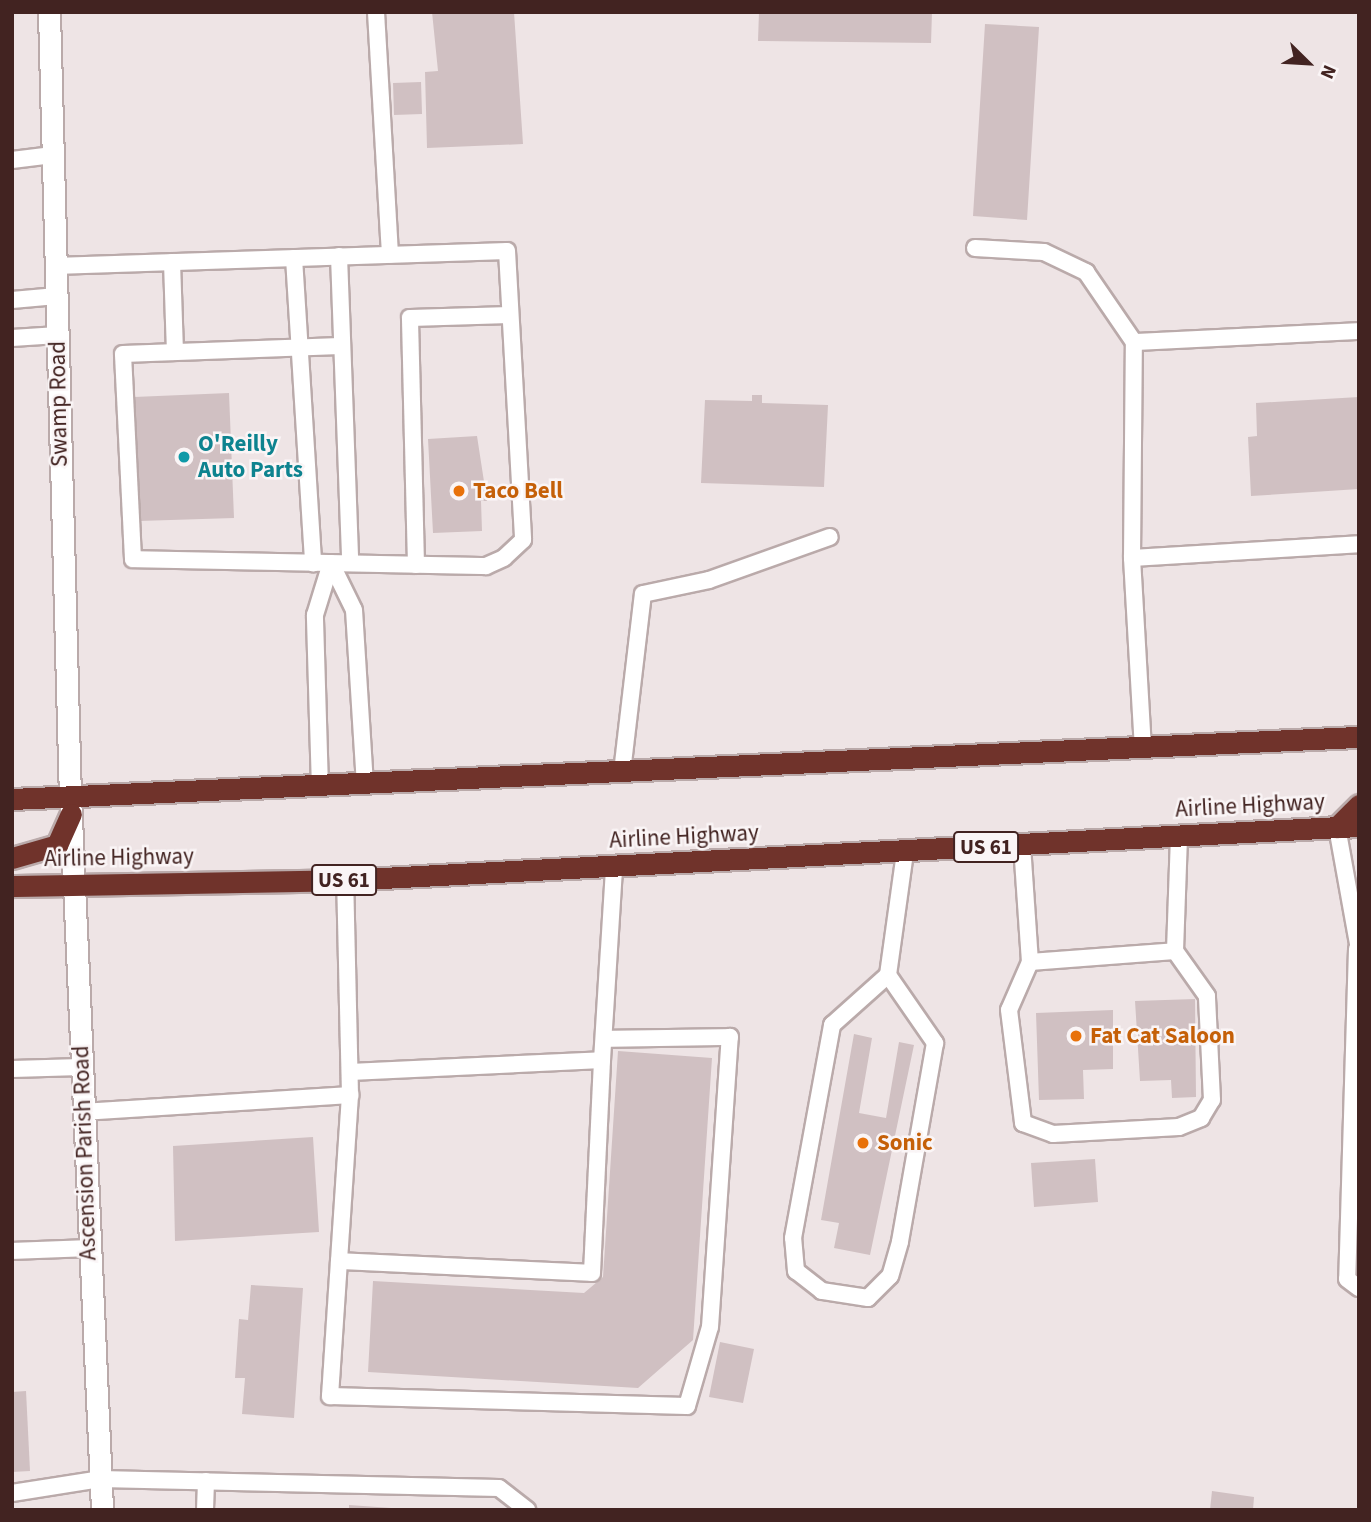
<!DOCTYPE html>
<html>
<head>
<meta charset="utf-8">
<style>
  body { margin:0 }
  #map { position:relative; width:1371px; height:1522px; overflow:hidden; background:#eee4e5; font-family:"Source Sans 3",sans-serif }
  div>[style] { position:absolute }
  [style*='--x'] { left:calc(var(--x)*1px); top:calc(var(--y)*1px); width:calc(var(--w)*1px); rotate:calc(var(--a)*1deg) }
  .building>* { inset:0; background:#d0c0c2 }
  .roads { filter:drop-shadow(2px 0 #baaaaa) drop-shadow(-2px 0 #baaaaa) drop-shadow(0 2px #baaaaa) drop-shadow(0 -2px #baaaaa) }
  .lane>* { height:16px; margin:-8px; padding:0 8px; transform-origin:8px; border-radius:8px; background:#fff }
  .street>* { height:21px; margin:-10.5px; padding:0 10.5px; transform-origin:10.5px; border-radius:10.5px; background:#fff }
  .highway>* { height:21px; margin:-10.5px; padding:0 10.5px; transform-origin:10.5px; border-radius:10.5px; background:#70332b }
  .dots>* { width:19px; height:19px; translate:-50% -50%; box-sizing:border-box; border:4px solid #faf5f6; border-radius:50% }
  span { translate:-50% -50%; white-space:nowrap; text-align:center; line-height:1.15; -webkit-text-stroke:5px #faf5f6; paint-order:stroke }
  .shield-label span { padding:2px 5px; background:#faf5f6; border:2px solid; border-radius:5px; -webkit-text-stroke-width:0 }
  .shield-label { font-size:21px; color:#422321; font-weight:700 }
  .street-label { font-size:23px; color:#422321 }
  .culture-label { font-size:23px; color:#0d838f; font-weight:700 }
  .left { translate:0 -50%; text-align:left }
  .food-label { font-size:23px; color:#c56008; font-weight:700 }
  .frame { position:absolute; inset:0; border:14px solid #422321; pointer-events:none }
  .north { position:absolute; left:1273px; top:28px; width:70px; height:70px; -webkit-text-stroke:5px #faf5f6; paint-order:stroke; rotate:114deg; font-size:19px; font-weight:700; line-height:28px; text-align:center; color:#422321 }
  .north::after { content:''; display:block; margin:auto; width:24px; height:32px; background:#422321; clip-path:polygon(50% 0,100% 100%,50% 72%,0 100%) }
</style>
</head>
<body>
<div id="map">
  <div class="building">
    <div style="clip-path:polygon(432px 12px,514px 12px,523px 144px,427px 148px,425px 72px,438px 71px)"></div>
    <div style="clip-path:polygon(759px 12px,932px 12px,931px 43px,758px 41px)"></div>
    <div style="clip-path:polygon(985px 24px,1039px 27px,1027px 220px,973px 216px)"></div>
    <div style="clip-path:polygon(421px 82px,422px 114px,394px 115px,393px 83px)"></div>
    <div style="clip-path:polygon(229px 393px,234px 518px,139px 521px,134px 397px)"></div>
    <div style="clip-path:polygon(752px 395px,762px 395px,762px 403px,828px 405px,824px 487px,701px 483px,705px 400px,752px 401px)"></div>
    <div style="clip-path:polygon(1359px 397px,1359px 489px,1251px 496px,1248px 437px,1257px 436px,1256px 403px)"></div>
    <div style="clip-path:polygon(477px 436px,487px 501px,481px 501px,482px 531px,433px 533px,428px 439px)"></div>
    <div style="clip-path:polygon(1195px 999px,1196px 1097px,1172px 1098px,1171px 1080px,1140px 1081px,1135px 1001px)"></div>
    <div style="clip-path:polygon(1113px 1010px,1113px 1069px,1083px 1070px,1084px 1099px,1039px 1100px,1036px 1013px)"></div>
    <div style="clip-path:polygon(854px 1034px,872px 1038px,859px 1113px,886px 1118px,899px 1042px,914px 1045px,870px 1255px,834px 1248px,839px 1223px,821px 1220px)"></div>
    <div style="clip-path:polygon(618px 1051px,712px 1058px,693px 1340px,638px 1388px,368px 1372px,373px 1281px,584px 1293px,603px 1277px)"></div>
    <div style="clip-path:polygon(313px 1137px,319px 1232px,175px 1241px,173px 1146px)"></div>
    <div style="clip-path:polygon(1095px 1159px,1098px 1202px,1034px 1207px,1031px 1163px)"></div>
    <div style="clip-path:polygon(251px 1285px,303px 1288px,294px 1418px,242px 1414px,245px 1378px,235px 1378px,239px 1319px,248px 1320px)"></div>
    <div style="clip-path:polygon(720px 1342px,754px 1349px,743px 1403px,709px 1397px)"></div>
    <div style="clip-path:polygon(26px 1391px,30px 1471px,12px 1472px,12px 1392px)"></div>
    <div style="clip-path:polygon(1212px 1491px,1254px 1497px,1253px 1510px,1210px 1510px)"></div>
    <div style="clip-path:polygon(349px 1505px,391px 1508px,391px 1510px,349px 1510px)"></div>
  </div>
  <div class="roads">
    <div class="lane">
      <div style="--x:376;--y:12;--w:243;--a:86.7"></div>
      <div style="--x:12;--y:160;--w:41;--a:-7"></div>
      <div style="--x:975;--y:248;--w:69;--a:3.3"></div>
      <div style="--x:1044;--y:252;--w:47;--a:25.5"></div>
      <div style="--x:1086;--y:272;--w:85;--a:55.6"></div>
      <div style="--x:339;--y:256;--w:307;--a:87.9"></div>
      <div style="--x:294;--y:258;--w:306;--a:86.4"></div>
      <div style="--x:172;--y:262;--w:90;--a:88.1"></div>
      <div style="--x:55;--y:266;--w:452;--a:-1.9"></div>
      <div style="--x:507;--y:251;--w:289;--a:86.8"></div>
      <div style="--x:523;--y:540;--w:26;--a:137"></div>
      <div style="--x:504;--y:558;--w:20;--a:156"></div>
      <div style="--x:486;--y:566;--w:353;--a:-178.9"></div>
      <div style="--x:133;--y:559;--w:205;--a:-92.8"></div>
      <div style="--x:123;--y:354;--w:217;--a:-2.1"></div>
      <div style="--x:12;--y:300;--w:45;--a:-5.1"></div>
      <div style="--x:12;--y:338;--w:46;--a:-3.7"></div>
      <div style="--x:1132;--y:558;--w:216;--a:-89.5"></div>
      <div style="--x:1134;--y:342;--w:225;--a:-2.8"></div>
      <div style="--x:331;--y:563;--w:52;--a:63.9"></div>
      <div style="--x:354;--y:610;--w:176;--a:86.4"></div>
      <div style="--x:416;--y:565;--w:247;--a:-91.4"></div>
      <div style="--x:410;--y:318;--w:100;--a:-1.7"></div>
      <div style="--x:1143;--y:749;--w:191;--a:-93.3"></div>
      <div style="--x:1132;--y:558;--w:227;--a:-3.5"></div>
      <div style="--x:622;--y:772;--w:179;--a:-83.3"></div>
      <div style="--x:643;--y:594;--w:67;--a:-12"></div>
      <div style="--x:709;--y:580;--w:128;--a:-19.6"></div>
      <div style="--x:320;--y:788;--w:173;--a:-91.7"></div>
      <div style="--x:315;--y:615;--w:54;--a:-72.9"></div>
      <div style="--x:1337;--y:827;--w:124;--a:79.8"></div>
      <div style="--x:1022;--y:845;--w:117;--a:86.1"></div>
      <div style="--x:1030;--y:962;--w:145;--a:-4.3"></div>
      <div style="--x:1175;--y:951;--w:114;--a:-88"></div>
      <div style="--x:1357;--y:949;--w:330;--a:91.7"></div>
      <div style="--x:1347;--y:1279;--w:15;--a:37"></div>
      <div style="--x:1030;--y:962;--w:52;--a:113.6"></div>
      <div style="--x:1009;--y:1010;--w:114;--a:82.9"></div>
      <div style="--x:1023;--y:1123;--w:32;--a:20"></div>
      <div style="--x:1053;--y:1134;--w:126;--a:-3.2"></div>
      <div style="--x:1179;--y:1127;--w:24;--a:-22"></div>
      <div style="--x:1201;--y:1118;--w:21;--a:-59"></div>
      <div style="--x:1212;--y:1100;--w:104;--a:-92.8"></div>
      <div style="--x:1207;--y:996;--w:55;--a:-125.4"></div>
      <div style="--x:888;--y:975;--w:83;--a:55.3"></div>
      <div style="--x:935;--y:1043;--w:202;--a:100"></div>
      <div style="--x:900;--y:1242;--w:35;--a:106"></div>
      <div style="--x:890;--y:1276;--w:31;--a:135"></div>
      <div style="--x:868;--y:1298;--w:47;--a:-171.3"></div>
      <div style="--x:822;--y:1291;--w:33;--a:-142"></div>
      <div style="--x:796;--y:1271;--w:33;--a:-95"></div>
      <div style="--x:793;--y:1238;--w:217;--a:-79.6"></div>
      <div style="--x:832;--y:1025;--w:75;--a:-41.8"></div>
      <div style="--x:888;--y:975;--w:124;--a:-82.1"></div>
      <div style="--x:12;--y:1069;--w:69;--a:-1.7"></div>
      <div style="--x:350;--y:1072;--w:252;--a:-2.7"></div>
      <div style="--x:602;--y:1060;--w:192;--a:-86.4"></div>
      <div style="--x:350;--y:1095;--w:302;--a:93.8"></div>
      <div style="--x:330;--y:1396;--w:357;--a:1.6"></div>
      <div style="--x:687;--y:1406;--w:82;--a:-73.8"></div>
      <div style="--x:710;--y:1327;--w:291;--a:-86.1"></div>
      <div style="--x:730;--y:1037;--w:126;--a:179.1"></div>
      <div style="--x:82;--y:1112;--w:269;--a:-3.6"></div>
      <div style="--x:350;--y:1095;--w:215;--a:-91.3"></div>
      <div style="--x:12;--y:1251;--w:77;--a:-2.2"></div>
      <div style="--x:339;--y:1261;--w:253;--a:2.7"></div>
      <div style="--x:592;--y:1273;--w:213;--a:-87.3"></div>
      <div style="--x:12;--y:1493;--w:89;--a:-9"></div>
      <div style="--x:100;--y:1479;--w:399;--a:1.3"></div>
      <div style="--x:499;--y:1488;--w:36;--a:38"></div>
      <div style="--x:205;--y:1510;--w:29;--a:-88"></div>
    </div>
    <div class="street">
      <div style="--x:49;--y:12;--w:784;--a:88.47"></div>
      <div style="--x:70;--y:796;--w:715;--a:87.43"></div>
    </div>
    <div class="highway">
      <div style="--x:12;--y:799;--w:1348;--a:-2.64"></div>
      <div style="--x:1337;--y:827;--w:31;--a:-45"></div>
      <div style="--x:12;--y:858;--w:47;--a:-16.1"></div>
      <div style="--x:57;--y:845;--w:34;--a:-66"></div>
      <div style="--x:12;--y:886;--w:333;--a:-1"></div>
      <div style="--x:345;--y:880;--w:1015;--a:-3.05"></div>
    </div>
  </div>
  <div class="dots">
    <div style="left:184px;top:457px;background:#0f9aa8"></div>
    <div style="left:459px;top:491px;background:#e8710a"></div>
    <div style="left:1076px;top:1036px;background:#e8710a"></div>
    <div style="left:863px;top:1143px;background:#e8710a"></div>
  </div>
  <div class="shield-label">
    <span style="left:986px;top:847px">US 61</span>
    <span style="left:344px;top:880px">US 61</span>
  </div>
  <div class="street-label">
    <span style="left:59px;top:404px;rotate:-91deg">Swamp Road</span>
    <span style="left:1250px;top:806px;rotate:-3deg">Airline Highway</span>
    <span style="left:684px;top:837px;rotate:-3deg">Airline Highway</span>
    <span style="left:119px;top:858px;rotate:-1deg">Airline Highway</span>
    <span style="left:85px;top:1153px;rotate:-92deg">Ascension Parish Road</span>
  </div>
  <div class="culture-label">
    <span class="left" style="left:198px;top:457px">O'Reilly<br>Auto Parts</span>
  </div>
  <div class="food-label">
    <span class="left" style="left:473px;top:491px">Taco Bell</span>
    <span class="left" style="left:1090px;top:1036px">Fat Cat Saloon</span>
    <span class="left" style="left:877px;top:1143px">Sonic</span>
  </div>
  <div class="frame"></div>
  <div class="north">N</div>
</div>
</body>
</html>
